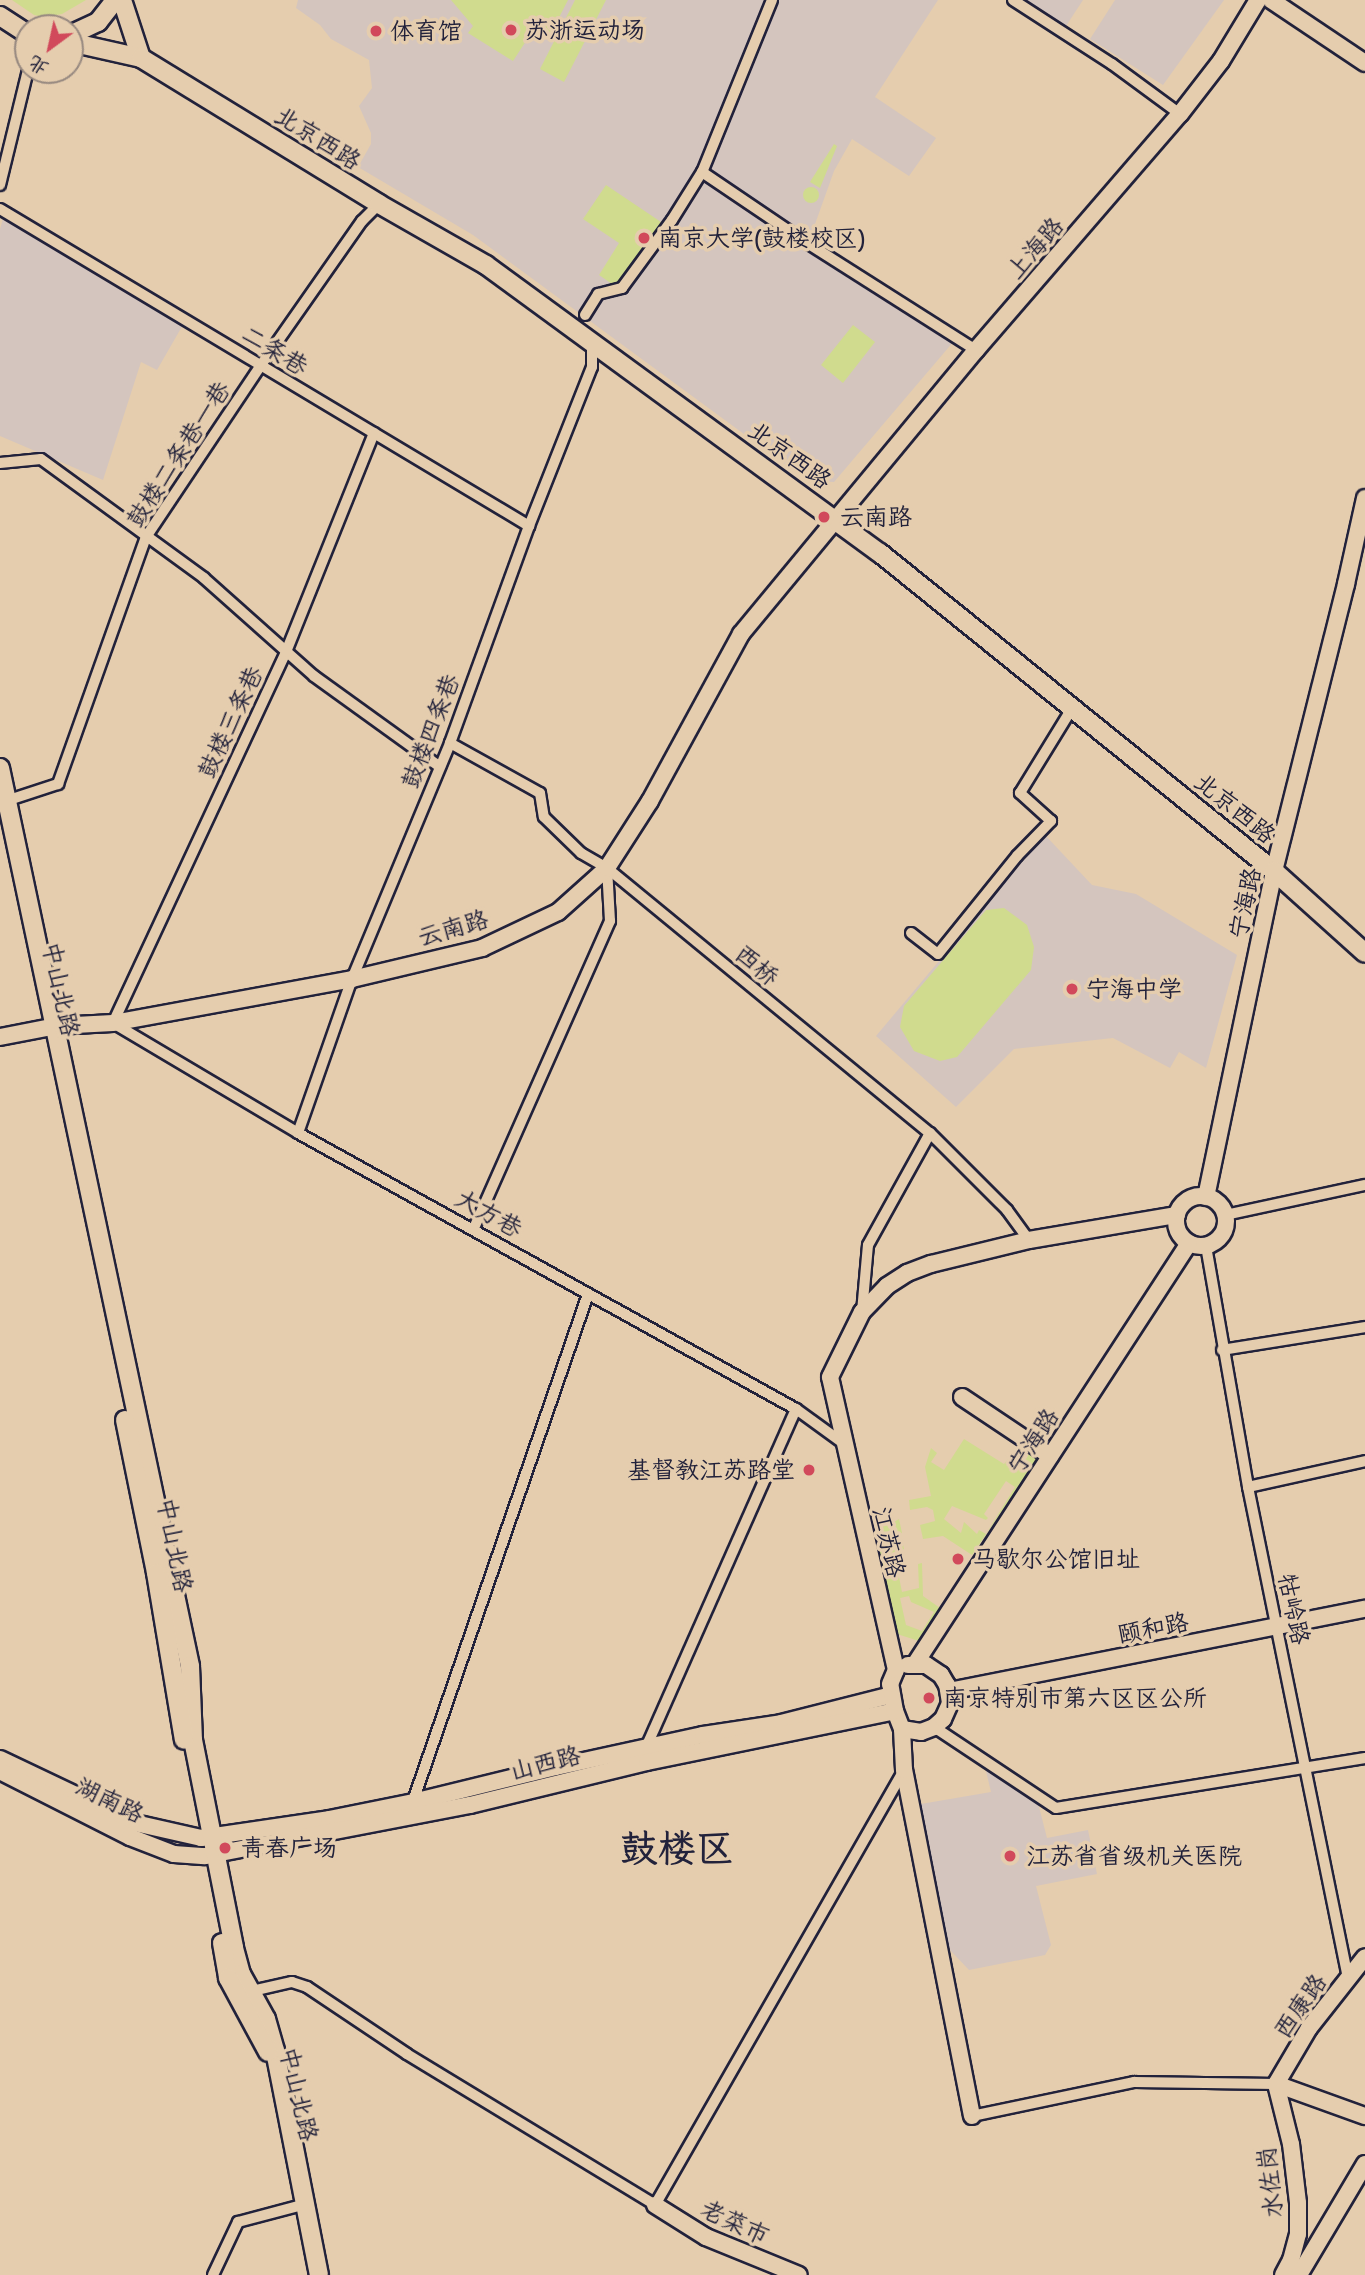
<!DOCTYPE html>
<html>
<head>
<meta charset="utf-8">
<style>
  body { margin:0 }
  #map { position:relative; width:1365px; height:2275px; overflow:hidden; background:#e5cdae; font-family:Itim,"LXGW WenKai TC",sans-serif }
  div>[style] { position:absolute }
  [style*='--x'] { left:calc(var(--x)*1px); top:calc(var(--y)*1px); width:calc(var(--w)*1px); rotate:calc(var(--a)*1deg) }
  .built>* { inset:0; background:#d4c5be }
  .green>* { inset:0; background:#d0db8e }
  .round { border-radius:50% }
  .roads { filter:drop-shadow(2px 0 #22223b) drop-shadow(-2px 0 #22223b) drop-shadow(0 2px #22223b) drop-shadow(0 -2px #22223b) }
  .street>* { height:10px; margin:-5px; padding:0 5px; transform-origin:5px; border-radius:5px; background:#e5cdae }
  .secondary>* { height:16px; margin:-8px; padding:0 8px; transform-origin:8px; border-radius:8px; background:#e5cdae }
  .secondary>.ring { margin:-8px; padding:0; box-sizing:content-box; background:none; border:16px solid #e5cdae; border-radius:50% }
  .primary>* { height:18px; margin:-9px; padding:0 9px; transform-origin:9px; border-radius:9px; background:#e5cdae }
  .dots>* { width:19px; height:19px; translate:-50% -50%; box-sizing:border-box; border:4px solid #e5cdae; border-radius:50% }
  span { translate:-50% -50%; white-space:nowrap; text-align:center; line-height:1.15; -webkit-text-stroke:7px #e5cdae; paint-order:stroke }
  .poi-label { font-size:24px; color:#22223b }
  .left { translate:0 -50%; text-align:left }
  .right { translate:-100% -50%; text-align:right }
  .street-label { font-size:24px; color:#22223b }
  .town-label { font-size:38px; color:#22223b; font-weight:700 }
  .north { position:absolute; left:14px; top:14px; width:70px; height:70px; box-sizing:border-box; background:#e5cdae; border:2px solid #978980; border-radius:50%; rotate:213deg; font-size:19px; font-weight:700; line-height:28px; text-align:center; color:#22223b }
  .north::after { content:''; display:block; margin:auto; width:24px; height:32px; background:#d1495b; clip-path:polygon(50% 0,100% 100%,50% 72%,0 100%) }
</style>
</head>
<body>
<div id="map">
  <div class="built">
    <div style="clip-path:polygon(298px 0,938px 0,875px 97px,936px 138px,909px 176px,852px 139px,834px 171px,809px 241px,960px 334px,834px 482px,808px 481px,473px 235px,358px 167px,371px 144px,371px 133px,359px 106px,372px 88px,369px 60px,331px 39px,320px 25px,296px 8px)"></div>
    <div style="clip-path:polygon(1023px 0,1083px 0,1066px 26px)"></div>
    <div style="clip-path:polygon(1115px 0,1224px 0,1163px 85px,1090px 39px)"></div>
    <div style="clip-path:polygon(4px 215px,184px 323px,157px 370px,141px 362px,103px 480px,0 436px,0 229px)"></div>
    <div style="clip-path:polygon(1045px 835px,1092px 885px,1136px 894px,1237px 955px,1206px 1068px,1179px 1052px,1170px 1068px,1113px 1038px,1014px 1049px,956px 1107px,876px 1036px)"></div>
    <div style="clip-path:polygon(989px 1769px,1037px 1799px,1047px 1838px,1088px 1830px,1097px 1874px,1036px 1886px,1051px 1945px,1045px 1955px,969px 1970px,950px 1950px,915px 1805px,991px 1792px,986px 1771px)"></div>
  </div>
  <div class="green">
    <div style="clip-path:polygon(12px 0,86px 0,62px 14px,44px 17px,34px 15px)"></div>
    <div style="clip-path:polygon(451px 0,568px 0,548px 39px,539px 34px,528px 38px,513px 61px,468px 33px,473px 26px)"></div>
    <div style="clip-path:polygon(575px 0,606px 0,564px 82px,540px 69px)"></div>
    <div style="clip-path:polygon(834px 144px,837px 146px,820px 188px,810px 182px)"></div>
    <div style="clip-path:polygon(606px 185px,664px 224px,615px 286px,599px 275px,619px 243px,583px 219px)"></div>
    <div class="round" style="left:803px;top:187px;width:16px;height:16px"></div>
    <div style="clip-path:polygon(853px 325px,875px 342px,843px 383px,821px 365px)"></div>
    <div style="clip-path:polygon(1004px 908px,1027px 925px,1034px 947px,1031px 970px,957px 1057px,940px 1061px,914px 1051px,900px 1027px,904px 1006px,986px 910px)"></div>
    <div style="clip-path:polygon(evenodd,964px 1439px,1004px 1464px,1008px 1459px,1023px 1464px,1029px 1454px,1037px 1459px,972px 1555px,943px 1536px,923px 1539px,920px 1525px,935px 1521px,933px 1510px,927px 1507px,910px 1510px,909px 1500px,931px 1496px,925px 1467px,931px 1448px,937px 1453px,931px 1462px,944px 1470px,964px 1439px,1006px 1481px,1015px 1487px,986px 1534px,979px 1530px,977px 1534px,964px 1522px,961px 1533px,944px 1519px,952px 1506px,986px 1520px,988px 1518px,984px 1514px,1006px 1481px)"></div>
    <div style="clip-path:polygon(899px 1519px,902px 1533px,883px 1537px,880px 1523px,885px 1522px,887px 1526px)"></div>
    <div style="clip-path:polygon(evenodd,903px 1544px,904px 1549px,894px 1552px,902px 1592px,919px 1588px,918px 1564px,922px 1563px,923px 1596px,940px 1608px,919px 1641px,897px 1634px,879px 1550px,903px 1544px,909px 1596px,911px 1602px,934px 1612px,922px 1631px,906px 1625px,900px 1598px,909px 1596px)"></div>
  </div>
  <div class="roads">
    <div class="street">
      <div style="--x:772;--y:0;--w:186;--a:112.1"></div>
      <div style="--x:702;--y:172;--w:123;--a:34.1"></div>
      <div style="--x:804;--y:241;--w:204;--a:32.4"></div>
      <div style="--x:1013;--y:0;--w:118;--a:32.9"></div>
      <div style="--x:1112;--y:64;--w:84;--a:36.3"></div>
      <div style="--x:0;--y:185;--w:118;--a:-76.3"></div>
      <div style="--x:0;--y:209;--w:617;--a:30.93"></div>
      <div style="--x:585;--y:315;--w:25;--a:-58"></div>
      <div style="--x:598;--y:294;--w:25;--a:-14"></div>
      <div style="--x:622;--y:288;--w:84;--a:-53.7"></div>
      <div style="--x:672;--y:220;--w:57;--a:-58"></div>
      <div style="--x:374;--y:433;--w:236;--a:111.9"></div>
      <div style="--x:286;--y:652;--w:409;--a:115"></div>
      <div style="--x:113;--y:1023;--w:215;--a:30.7"></div>
      <div style="--x:298;--y:1133;--w:569;--a:29"></div>
      <div style="--x:796;--y:1409;--w:58;--a:35.9"></div>
      <div style="--x:0;--y:463;--w:41;--a:-5.6"></div>
      <div style="--x:41;--y:459;--w:202;--a:36.1"></div>
      <div style="--x:204;--y:578;--w:147;--a:41.7"></div>
      <div style="--x:314;--y:676;--w:155;--a:35.8"></div>
      <div style="--x:450;--y:743;--w:103;--a:29.1"></div>
      <div style="--x:540;--y:793;--w:24;--a:81"></div>
      <div style="--x:544;--y:817;--w:52;--a:44.2"></div>
      <div style="--x:581;--y:853;--w:30;--a:30"></div>
      <div style="--x:607;--y:868;--w:418;--a:39.4"></div>
      <div style="--x:930;--y:1133;--w:109;--a:45"></div>
      <div style="--x:1007;--y:1210;--w:37;--a:54"></div>
      <div style="--x:6;--y:801;--w:55;--a:-18.1"></div>
      <div style="--x:58;--y:784;--w:262;--a:-70.4"></div>
      <div style="--x:146;--y:537;--w:207;--a:-56.2"></div>
      <div style="--x:261;--y:365;--w:176;--a:-55"></div>
      <div style="--x:362;--y:221;--w:24;--a:-45"></div>
      <div style="--x:911;--y:933;--w:34;--a:38"></div>
      <div style="--x:938;--y:954;--w:126;--a:-51.1"></div>
      <div style="--x:1017;--y:856;--w:49;--a:-45.8"></div>
      <div style="--x:1051;--y:821;--w:42;--a:-137.9"></div>
      <div style="--x:1020;--y:793;--w:101;--a:-58.4"></div>
      <div style="--x:298;--y:1133;--w:163;--a:-70.7"></div>
      <div style="--x:352;--y:979;--w:256;--a:-67.4"></div>
      <div style="--x:450;--y:743;--w:231;--a:-70"></div>
      <div style="--x:529;--y:526;--w:171;--a:-68.4"></div>
      <div style="--x:592;--y:367;--w:25;--a:-90"></div>
      <div style="--x:1225;--y:1215;--w:143;--a:-12.1"></div>
      <div style="--x:474;--y:1228;--w:336;--a:-66.1"></div>
      <div style="--x:610;--y:921;--w:53;--a:-93.2"></div>
      <div style="--x:1206;--y:1246;--w:245;--a:80.1"></div>
      <div style="--x:1248;--y:1487;--w:501;--a:78.49"></div>
      <div style="--x:862;--y:1312;--w:67;--a:-84.9"></div>
      <div style="--x:868;--y:1245;--w:128;--a:-61"></div>
      <div style="--x:1222;--y:1350;--w:145;--a:-9.1"></div>
      <div style="--x:1248;--y:1487;--w:120;--a:-12.5"></div>
      <div style="--x:934;--y:1727;--w:146;--a:33.6"></div>
      <div style="--x:1056;--y:1808;--w:313;--a:-9.2"></div>
      <div style="--x:644;--y:1752;--w:375;--a:-66.1"></div>
      <div style="--x:411;--y:1807;--w:543;--a:-70.96"></div>
      <div style="--x:252;--y:1991;--w:41;--a:-12.7"></div>
      <div style="--x:292;--y:1982;--w:16;--a:18"></div>
      <div style="--x:307;--y:1987;--w:120;--a:33.8"></div>
      <div style="--x:407;--y:2054;--w:290;--a:31.3"></div>
      <div style="--x:655;--y:2205;--w:501;--a:-60.21"></div>
      <div style="--x:972;--y:2116;--w:166;--a:-11.9"></div>
      <div style="--x:1134;--y:2082;--w:142;--a:0.8"></div>
      <div style="--x:213;--y:2275;--w:59;--a:-64.7"></div>
      <div style="--x:238;--y:2222;--w:62;--a:-14.9"></div>
    </div>
    <div class="secondary">
      <div style="--x:1271;--y:0;--w:113;--a:33.8"></div>
      <div style="--x:0;--y:1037;--w:57;--a:-11.1"></div>
      <div style="--x:56;--y:1026;--w:57;--a:-3"></div>
      <div style="--x:113;--y:1023;--w:243;--a:-10.4"></div>
      <div style="--x:352;--y:979;--w:134;--a:-13.4"></div>
      <div style="--x:482;--y:948;--w:84;--a:-25.3"></div>
      <div style="--x:558;--y:912;--w:66;--a:-41.9"></div>
      <div style="--x:607;--y:868;--w:80;--a:-57.3"></div>
      <div style="--x:650;--y:801;--w:190;--a:-61.4"></div>
      <div style="--x:741;--y:634;--w:369;--a:-50.4"></div>
      <div style="--x:976;--y:350;--w:312;--a:-49.2"></div>
      <div style="--x:1180;--y:114;--w:67;--a:-52.3"></div>
      <div style="--x:1221;--y:61;--w:71;--a:-58.8"></div>
      <div class="ring" style="left:1176px;top:1196px;width:34px;height:34px"></div>
      <div style="--x:1206;--y:1197;--w:333;--a:-78.2"></div>
      <div style="--x:1274;--y:871;--w:296;--a:-75.9"></div>
      <div style="--x:1346;--y:584;--w:88;--a:-77.5"></div>
      <div style="--x:962;--y:1397;--w:106;--a:33.8"></div>
      <div style="--x:915;--y:1664;--w:502;--a:-56.94"></div>
      <div style="--x:949;--y:1691;--w:424;--a:-11.2"></div>
      <div style="--x:902;--y:1729;--w:19;--a:9"></div>
      <div style="--x:921;--y:1732;--w:14;--a:-21"></div>
      <div style="--x:934;--y:1727;--w:12;--a:-42"></div>
      <div style="--x:943;--y:1719;--w:17;--a:-66"></div>
      <div style="--x:950;--y:1703;--w:18;--a:-99"></div>
      <div style="--x:947;--y:1685;--w:12;--a:-121"></div>
      <div style="--x:941;--y:1675;--w:18;--a:-146"></div>
      <div style="--x:926;--y:1665;--w:18;--a:180"></div>
      <div style="--x:0;--y:1759;--w:149;--a:25.4"></div>
      <div style="--x:135;--y:1823;--w:68;--a:12.8"></div>
      <div style="--x:201;--y:1838;--w:129;--a:-8.4"></div>
      <div style="--x:329;--y:1819;--w:86;--a:-11.4"></div>
      <div style="--x:413;--y:1802;--w:147;--a:-13.8"></div>
      <div style="--x:556;--y:1767;--w:150;--a:-12.3"></div>
      <div style="--x:703;--y:1735;--w:79;--a:-8.7"></div>
      <div style="--x:781;--y:1723;--w:114;--a:-14.2"></div>
      <div style="--x:0;--y:1771;--w:146;--a:26.9"></div>
      <div style="--x:130;--y:1837;--w:47;--a:21.1"></div>
      <div style="--x:174;--y:1854;--w:31;--a:4"></div>
      <div style="--x:205;--y:1856;--w:270;--a:-10.9"></div>
      <div style="--x:470;--y:1805;--w:182;--a:-13.7"></div>
      <div style="--x:647;--y:1762;--w:253;--a:-11.6"></div>
      <div style="--x:1276;--y:2084;--w:62;--a:76"></div>
      <div style="--x:1291;--y:2144;--w:59;--a:83.2"></div>
      <div style="--x:1298;--y:2203;--w:31;--a:90"></div>
      <div style="--x:1298;--y:2234;--w:27;--a:105"></div>
      <div style="--x:1291;--y:2260;--w:17;--a:118"></div>
      <div style="--x:1276;--y:2084;--w:65;--a:-59.5"></div>
      <div style="--x:1309;--y:2028;--w:90;--a:-51.7"></div>
      <div style="--x:1276;--y:2084;--w:95;--a:19.8"></div>
      <div style="--x:972;--y:2116;--w:353;--a:-101.1"></div>
      <div style="--x:904;--y:1770;--w:41;--a:-92.8"></div>
      <div style="--x:902;--y:1729;--w:19;--a:-111"></div>
      <div style="--x:895;--y:1711;--w:27;--a:-100"></div>
      <div style="--x:890;--y:1684;--w:15;--a:-67"></div>
      <div style="--x:896;--y:1670;--w:300;--a:-102.7"></div>
      <div style="--x:830;--y:1377;--w:72;--a:-63.8"></div>
      <div style="--x:862;--y:1312;--w:36;--a:-46"></div>
      <div style="--x:887;--y:1286;--w:24;--a:-33"></div>
      <div style="--x:907;--y:1273;--w:26;--a:-21"></div>
      <div style="--x:931;--y:1264;--w:101;--a:-13.8"></div>
      <div style="--x:1029;--y:1240;--w:150;--a:-9.6"></div>
      <div style="--x:655;--y:2205;--w:60;--a:32.1"></div>
      <div style="--x:706;--y:2237;--w:100;--a:22.2"></div>
      <div style="--x:1299;--y:2275;--w:129;--a:-59.3"></div>
    </div>
    <div class="primary">
      <div style="--x:122;--y:0;--w:61;--a:71.9"></div>
      <div style="--x:0;--y:16;--w:33;--a:33"></div>
      <div style="--x:70;--y:35;--w:31;--a:-25"></div>
      <div style="--x:98;--y:22;--w:28;--a:-52"></div>
      <div style="--x:70;--y:42;--w:73;--a:12.7"></div>
      <div style="--x:141;--y:58;--w:279;--a:31.5"></div>
      <div style="--x:379;--y:204;--w:123;--a:29.7"></div>
      <div style="--x:486;--y:265;--w:488;--a:36.2"></div>
      <div style="--x:880;--y:553;--w:506;--a:38.91"></div>
      <div style="--x:1274;--y:871;--w:122;--a:42"></div>
      <div style="--x:0;--y:768;--w:918;--a:78.05"></div>
      <div style="--x:190;--y:1666;--w:74;--a:87.7"></div>
      <div style="--x:193;--y:1740;--w:212;--a:78.8"></div>
      <div style="--x:234;--y:1948;--w:27;--a:75"></div>
      <div style="--x:241;--y:1974;--w:51;--a:60.9"></div>
      <div style="--x:266;--y:2019;--w:33;--a:74"></div>
      <div style="--x:275;--y:2051;--w:228;--a:78.9"></div>
      <div style="--x:125;--y:1420;--w:156;--a:78.5"></div>
      <div style="--x:156;--y:1573;--w:169;--a:80.5"></div>
      <div style="--x:222;--y:1943;--w:36;--a:80"></div>
      <div style="--x:228;--y:1978;--w:84;--a:61.6"></div>
    </div>
  </div>
  <div class="dots">
    <div style="left:511px;top:30px;background:#d1495b"></div>
    <div style="left:376px;top:31px;background:#d1495b"></div>
    <div style="left:644px;top:238px;background:#d1495b"></div>
    <div style="left:824px;top:517px;background:#d1495b"></div>
    <div style="left:1072px;top:989px;background:#d1495b"></div>
    <div style="left:809px;top:1470px;background:#d1495b"></div>
    <div style="left:958px;top:1559px;background:#d1495b"></div>
    <div style="left:929px;top:1698px;background:#d1495b"></div>
    <div style="left:225px;top:1848px;background:#d1495b"></div>
    <div style="left:1010px;top:1856px;background:#d1495b"></div>
  </div>
  <div class="poi-label">
    <span class="left" style="left:525px;top:30px">苏浙运动场</span>
    <span class="left" style="left:390px;top:31px">体育馆</span>
    <span class="left" style="left:658px;top:238px">南京大学(鼓楼校区)</span>
    <span class="left" style="left:840px;top:517px">云南路</span>
    <span class="left" style="left:1086px;top:989px">宁海中学</span>
    <span class="right" style="left:795px;top:1470px">基督教江苏路堂</span>
    <span class="left" style="left:972px;top:1559px">马歇尔公馆旧址</span>
    <span class="left" style="left:943px;top:1698px">南京特别市第六区区公所</span>
    <span class="left" style="left:241px;top:1848px">青春广场</span>
    <span class="left" style="left:1026px;top:1856px">江苏省省级机关医院</span>
  </div>
  <div class="street-label">
    <span style="left:318px;top:138px;rotate:32deg">北京西路</span>
    <span style="left:1035px;top:248px;rotate:-49deg">上海路</span>
    <span style="left:275px;top:350px;rotate:31deg">二条巷</span>
    <span style="left:178px;top:454px;rotate:-57deg">鼓楼二条巷一巷</span>
    <span style="left:790px;top:455px;rotate:36deg">北京西路</span>
    <span style="left:230px;top:722px;rotate:-65deg">鼓楼三条巷</span>
    <span style="left:430px;top:731px;rotate:-69deg">鼓楼四条巷</span>
    <span style="left:1235px;top:808px;rotate:39deg">北京西路</span>
    <span style="left:1245px;top:903px;rotate:-78deg">宁海路</span>
    <span style="left:453px;top:928px;rotate:-16deg">云南路</span>
    <span style="left:757px;top:965px;rotate:40deg">西桥</span>
    <span style="left:61px;top:989px;rotate:78deg">中山北路</span>
    <span style="left:489px;top:1213px;rotate:29deg">大方巷</span>
    <span style="left:1033px;top:1441px;rotate:-57deg">宁海路</span>
    <span style="left:889px;top:1542px;rotate:77deg">江苏路</span>
    <span style="left:175px;top:1545px;rotate:79deg">中山北路</span>
    <span style="left:1294px;top:1609px;rotate:78deg">牯岭路</span>
    <span style="left:1153px;top:1628px;rotate:-11deg">颐和路</span>
    <span style="left:545px;top:1763px;rotate:-14deg">山西路</span>
    <span style="left:110px;top:1800px;rotate:26deg">湖南路</span>
    <span style="left:1300px;top:2006px;rotate:-55deg">西康路</span>
    <span style="left:299px;top:2094px;rotate:77deg">中山北路</span>
    <span style="left:1270px;top:2182px;rotate:-96deg">水佐岗</span>
    <span style="left:735px;top:2222px;rotate:25deg">老菜市</span>
  </div>
  <div class="town-label">
    <span style="left:677px;top:1849px">鼓楼区</span>
  </div>
  <div class="north">北</div>
</div>
</body>
</html>
